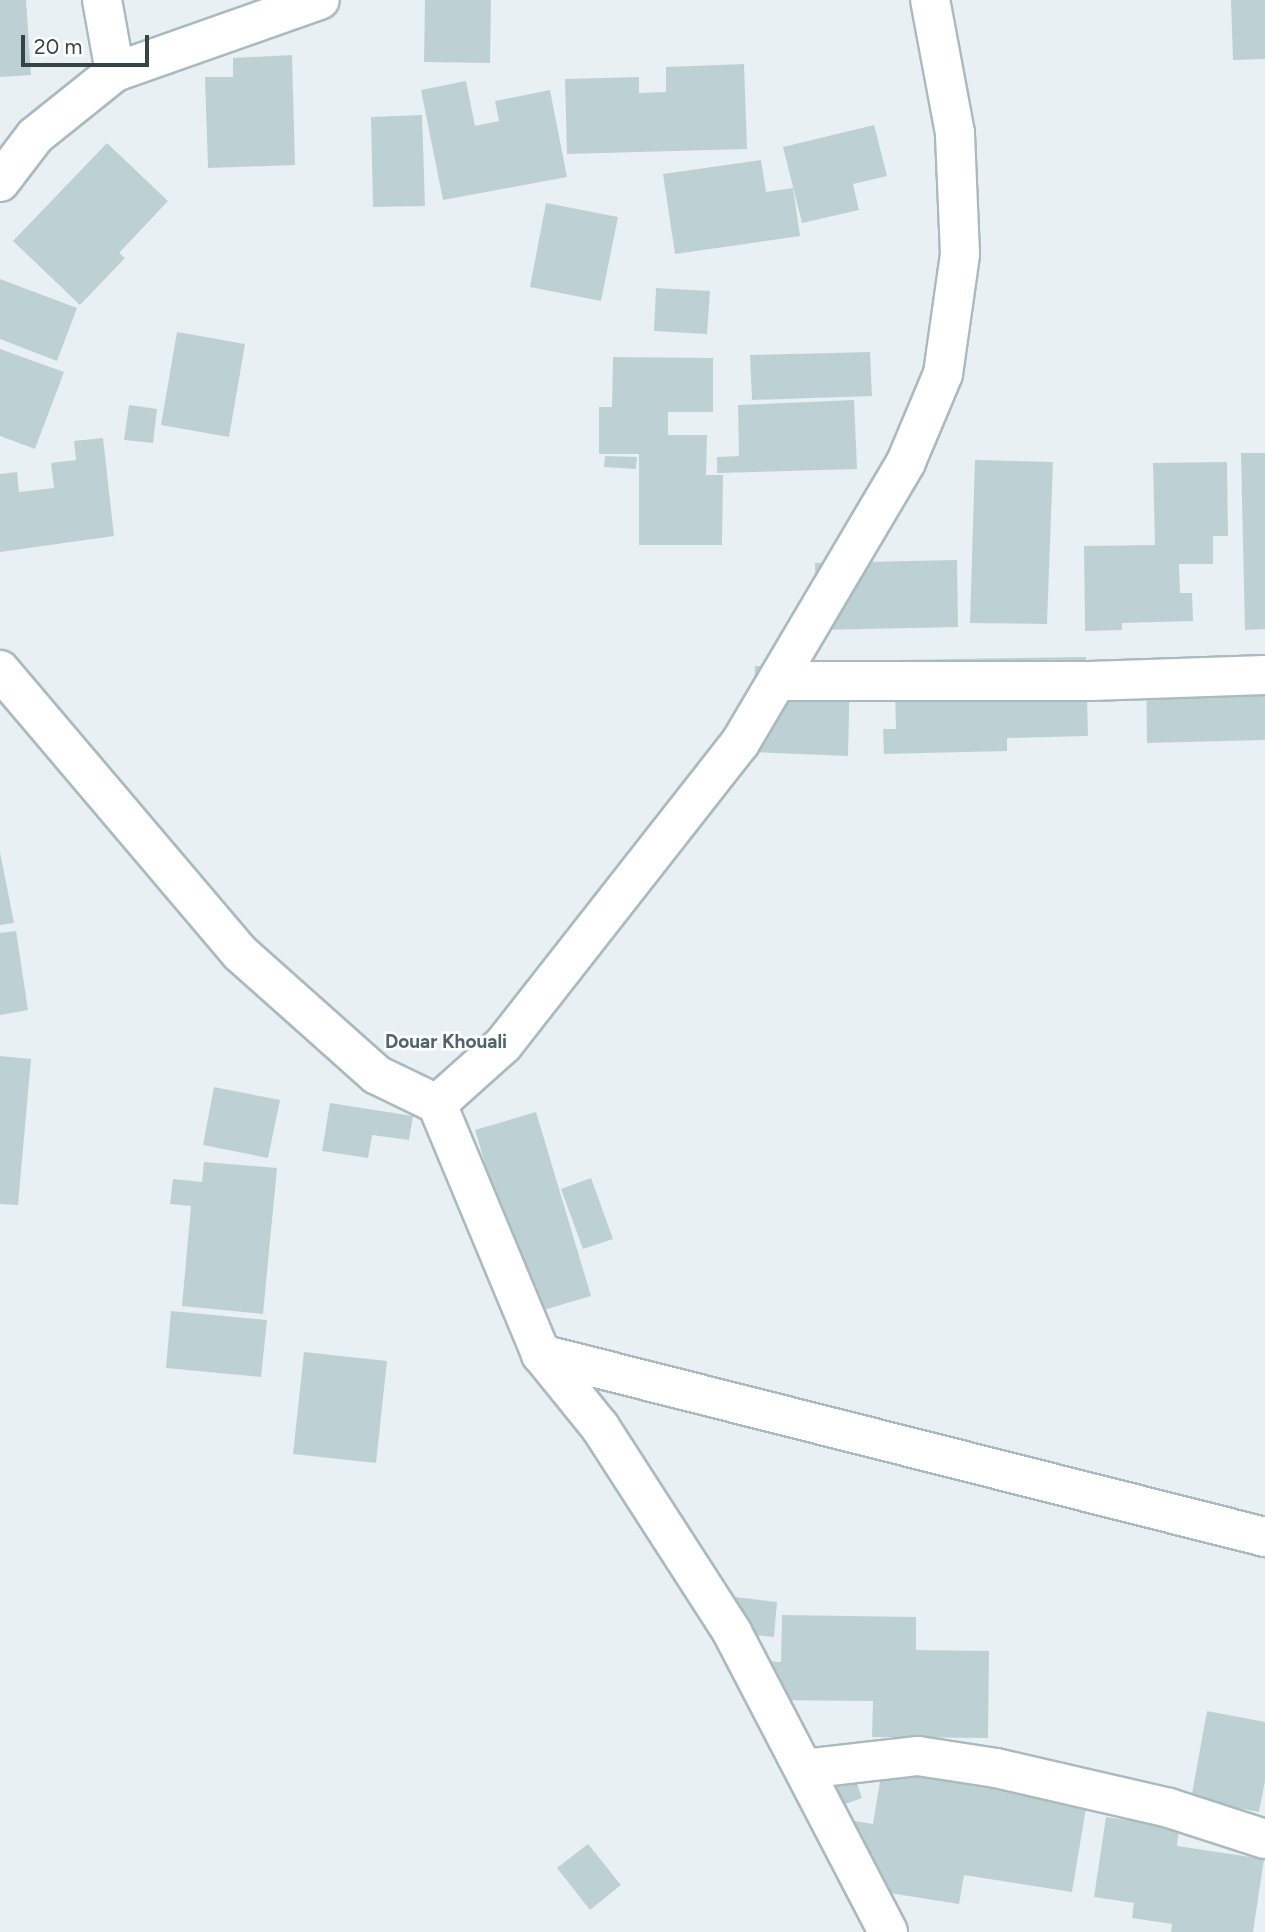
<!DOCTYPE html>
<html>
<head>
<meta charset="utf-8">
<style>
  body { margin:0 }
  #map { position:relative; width:1265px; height:1932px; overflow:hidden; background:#e8f0f3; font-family:Figtree,sans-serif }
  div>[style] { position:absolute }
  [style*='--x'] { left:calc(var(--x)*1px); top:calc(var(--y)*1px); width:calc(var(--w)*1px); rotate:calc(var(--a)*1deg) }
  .building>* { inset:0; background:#bdd1d5 }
  .roads { filter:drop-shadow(2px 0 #aababf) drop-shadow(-2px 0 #aababf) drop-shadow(0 2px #aababf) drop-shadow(0 -2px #aababf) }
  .minor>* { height:38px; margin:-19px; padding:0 19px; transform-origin:19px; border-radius:19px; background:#fff }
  span { translate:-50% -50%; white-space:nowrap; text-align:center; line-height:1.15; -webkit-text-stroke:5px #fff; paint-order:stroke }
  .neighbourhood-label { font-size:19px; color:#4e6569; font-weight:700 }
  .scale { position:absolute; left:21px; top:35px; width:128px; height:32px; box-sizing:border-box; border:4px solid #364447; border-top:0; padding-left:9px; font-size:21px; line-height:24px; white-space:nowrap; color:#364447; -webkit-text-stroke:5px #fff; paint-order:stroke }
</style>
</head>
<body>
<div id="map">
  <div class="building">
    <div style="clip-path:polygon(0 0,26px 0,31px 75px,0 77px)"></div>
    <div style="clip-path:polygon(425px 0,491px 0,490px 63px,424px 62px)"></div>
    <div style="clip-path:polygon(1231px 0,1265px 0,1265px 59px,1233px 60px)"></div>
    <div style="clip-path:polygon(292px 55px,295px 165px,208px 168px,205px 77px,233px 77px,233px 58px)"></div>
    <div style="clip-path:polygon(744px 64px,747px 149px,567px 154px,565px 79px,639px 77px,639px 93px,666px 92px,666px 67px)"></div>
    <div style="clip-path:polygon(466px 81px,475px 126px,499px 121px,495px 101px,550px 90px,567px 177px,443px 200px,421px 90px)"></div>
    <div style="clip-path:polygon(422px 115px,425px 206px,373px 207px,371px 117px)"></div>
    <div style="clip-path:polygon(874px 125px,887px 176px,853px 184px,859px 210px,802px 223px,783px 147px)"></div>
    <div style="clip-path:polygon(107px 143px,168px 201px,119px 253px,125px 258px,80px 305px,13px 241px)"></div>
    <div style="clip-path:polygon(761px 160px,766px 192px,793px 188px,800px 236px,675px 254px,663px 174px)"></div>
    <div style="clip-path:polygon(546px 203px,618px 217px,601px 301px,530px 287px)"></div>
    <div style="clip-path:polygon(0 279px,77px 308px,57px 361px,0 339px)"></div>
    <div style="clip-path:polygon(656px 288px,710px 291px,707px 334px,654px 331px)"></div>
    <div style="clip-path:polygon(177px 332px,245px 344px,229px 437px,161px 425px)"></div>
    <div style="clip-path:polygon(0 349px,64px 372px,35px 449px,0 436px)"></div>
    <div style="clip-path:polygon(870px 352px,872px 396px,752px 400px,750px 355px)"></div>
    <div style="clip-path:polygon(613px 357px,713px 358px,713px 412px,668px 412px,668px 435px,707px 435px,706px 475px,723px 475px,722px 545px,639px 545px,639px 454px,599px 454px,599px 407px,612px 407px)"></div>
    <div style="clip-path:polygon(854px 400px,857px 469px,717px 473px,717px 457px,739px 456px,738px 405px)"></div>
    <div style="clip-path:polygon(129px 405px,157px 409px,153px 443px,124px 440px)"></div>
    <div style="clip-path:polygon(103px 438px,114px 536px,0 552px,0 474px,17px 472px,19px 492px,54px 488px,51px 463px,76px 460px,74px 441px)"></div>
    <div style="clip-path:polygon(1241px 453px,1265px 453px,1265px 629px,1245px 630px)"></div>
    <div style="clip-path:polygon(605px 456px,637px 457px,636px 469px,604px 467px)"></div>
    <div style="clip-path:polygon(975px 460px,1053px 462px,1047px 624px,970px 623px)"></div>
    <div style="clip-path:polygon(1227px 462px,1228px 536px,1213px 536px,1213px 564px,1179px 564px,1180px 593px,1192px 593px,1193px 621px,1122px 623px,1122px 630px,1085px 631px,1084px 546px,1155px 545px,1153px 463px)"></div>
    <div style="clip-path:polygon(957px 560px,958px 627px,816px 630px,815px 563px)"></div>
    <div style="clip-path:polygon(1086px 657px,1088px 736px,1007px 738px,1007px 751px,884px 754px,883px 729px,896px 729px,894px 660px)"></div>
    <div style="clip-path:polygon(1146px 659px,1265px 659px,1265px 740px,1147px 743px)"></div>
    <div style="clip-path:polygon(755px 666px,850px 669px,848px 756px,752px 752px)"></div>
    <div style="clip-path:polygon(0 852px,14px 923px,0 925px)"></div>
    <div style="clip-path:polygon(16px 931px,28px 1010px,0 1015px,0 933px)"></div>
    <div style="clip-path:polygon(0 1056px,31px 1059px,18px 1205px,0 1204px)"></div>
    <div style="clip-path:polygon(214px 1087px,280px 1100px,268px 1158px,203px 1145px)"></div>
    <div style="clip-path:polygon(330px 1103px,413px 1116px,409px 1140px,372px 1135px,368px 1158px,322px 1151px)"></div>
    <div style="clip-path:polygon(536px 1112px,591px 1296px,530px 1314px,475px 1130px)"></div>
    <div style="clip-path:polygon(204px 1162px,277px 1168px,263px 1314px,182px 1306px,191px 1206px,170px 1204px,173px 1179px,202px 1182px)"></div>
    <div style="clip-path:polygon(591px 1178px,613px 1239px,583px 1249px,561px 1189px)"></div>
    <div style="clip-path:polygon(171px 1311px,267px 1320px,261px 1377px,166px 1368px)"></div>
    <div style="clip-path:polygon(304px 1352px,387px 1361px,376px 1463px,293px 1454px)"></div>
    <div style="clip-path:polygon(735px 1597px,777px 1602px,774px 1637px,732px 1633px)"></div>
    <div style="clip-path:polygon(782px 1615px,916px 1617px,916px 1650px,989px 1651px,988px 1738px,872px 1737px,873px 1701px,766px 1700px,766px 1661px,781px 1662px)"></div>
    <div style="clip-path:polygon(1207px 1711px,1265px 1722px,1265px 1781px,1259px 1812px,1191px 1799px)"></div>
    <div style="clip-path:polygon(848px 1758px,862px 1798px,823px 1812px,808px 1772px)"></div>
    <div style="clip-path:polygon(883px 1763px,1088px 1796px,1072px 1892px,964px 1875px,959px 1904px,839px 1885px,849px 1820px,873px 1824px)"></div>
    <div style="clip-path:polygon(1106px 1817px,1179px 1828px,1177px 1846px,1264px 1859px,1253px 1932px,1171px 1932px,1172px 1924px,1132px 1918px,1134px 1903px,1094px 1897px)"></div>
    <div style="clip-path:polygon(588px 1844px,621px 1885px,590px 1910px,557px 1868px)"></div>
  </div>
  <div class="roads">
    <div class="minor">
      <div style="--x:115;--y:72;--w:217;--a:-19.4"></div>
      <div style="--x:0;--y:182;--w:58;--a:-52.7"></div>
      <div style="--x:35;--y:136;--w:102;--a:-38.7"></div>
      <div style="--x:115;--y:72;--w:73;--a:-100.2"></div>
      <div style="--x:0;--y:670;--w:371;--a:49.7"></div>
      <div style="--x:240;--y:953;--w:183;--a:41.7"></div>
      <div style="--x:377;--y:1075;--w:67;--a:25.8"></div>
      <div style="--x:437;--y:1104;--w:89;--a:-41.8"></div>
      <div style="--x:503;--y:1045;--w:384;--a:-51.9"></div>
      <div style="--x:740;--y:743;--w:326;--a:-59.4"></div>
      <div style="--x:906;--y:462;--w:95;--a:-67.2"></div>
      <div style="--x:943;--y:374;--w:121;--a:-81.9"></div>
      <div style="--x:960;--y:254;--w:121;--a:-92.4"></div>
      <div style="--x:955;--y:133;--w:135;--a:-100.6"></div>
      <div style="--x:777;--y:681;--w:313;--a:0"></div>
      <div style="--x:1090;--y:681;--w:175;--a:-2"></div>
      <div style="--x:437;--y:1104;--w:271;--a:67.4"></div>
      <div style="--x:541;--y:1354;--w:94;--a:51.1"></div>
      <div style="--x:600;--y:1427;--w:244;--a:57.2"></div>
      <div style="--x:732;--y:1632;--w:338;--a:62.5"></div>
      <div style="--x:541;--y:1354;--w:747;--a:14.19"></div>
      <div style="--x:804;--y:1769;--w:115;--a:-6.5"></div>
      <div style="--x:918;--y:1756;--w:79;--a:8.7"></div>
      <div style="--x:996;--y:1768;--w:178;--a:13"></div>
      <div style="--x:1169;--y:1808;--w:101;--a:17.9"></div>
    </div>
  </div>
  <div class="neighbourhood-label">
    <span style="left:446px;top:1042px">Douar Khouali</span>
  </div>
  <div class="scale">20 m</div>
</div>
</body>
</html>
